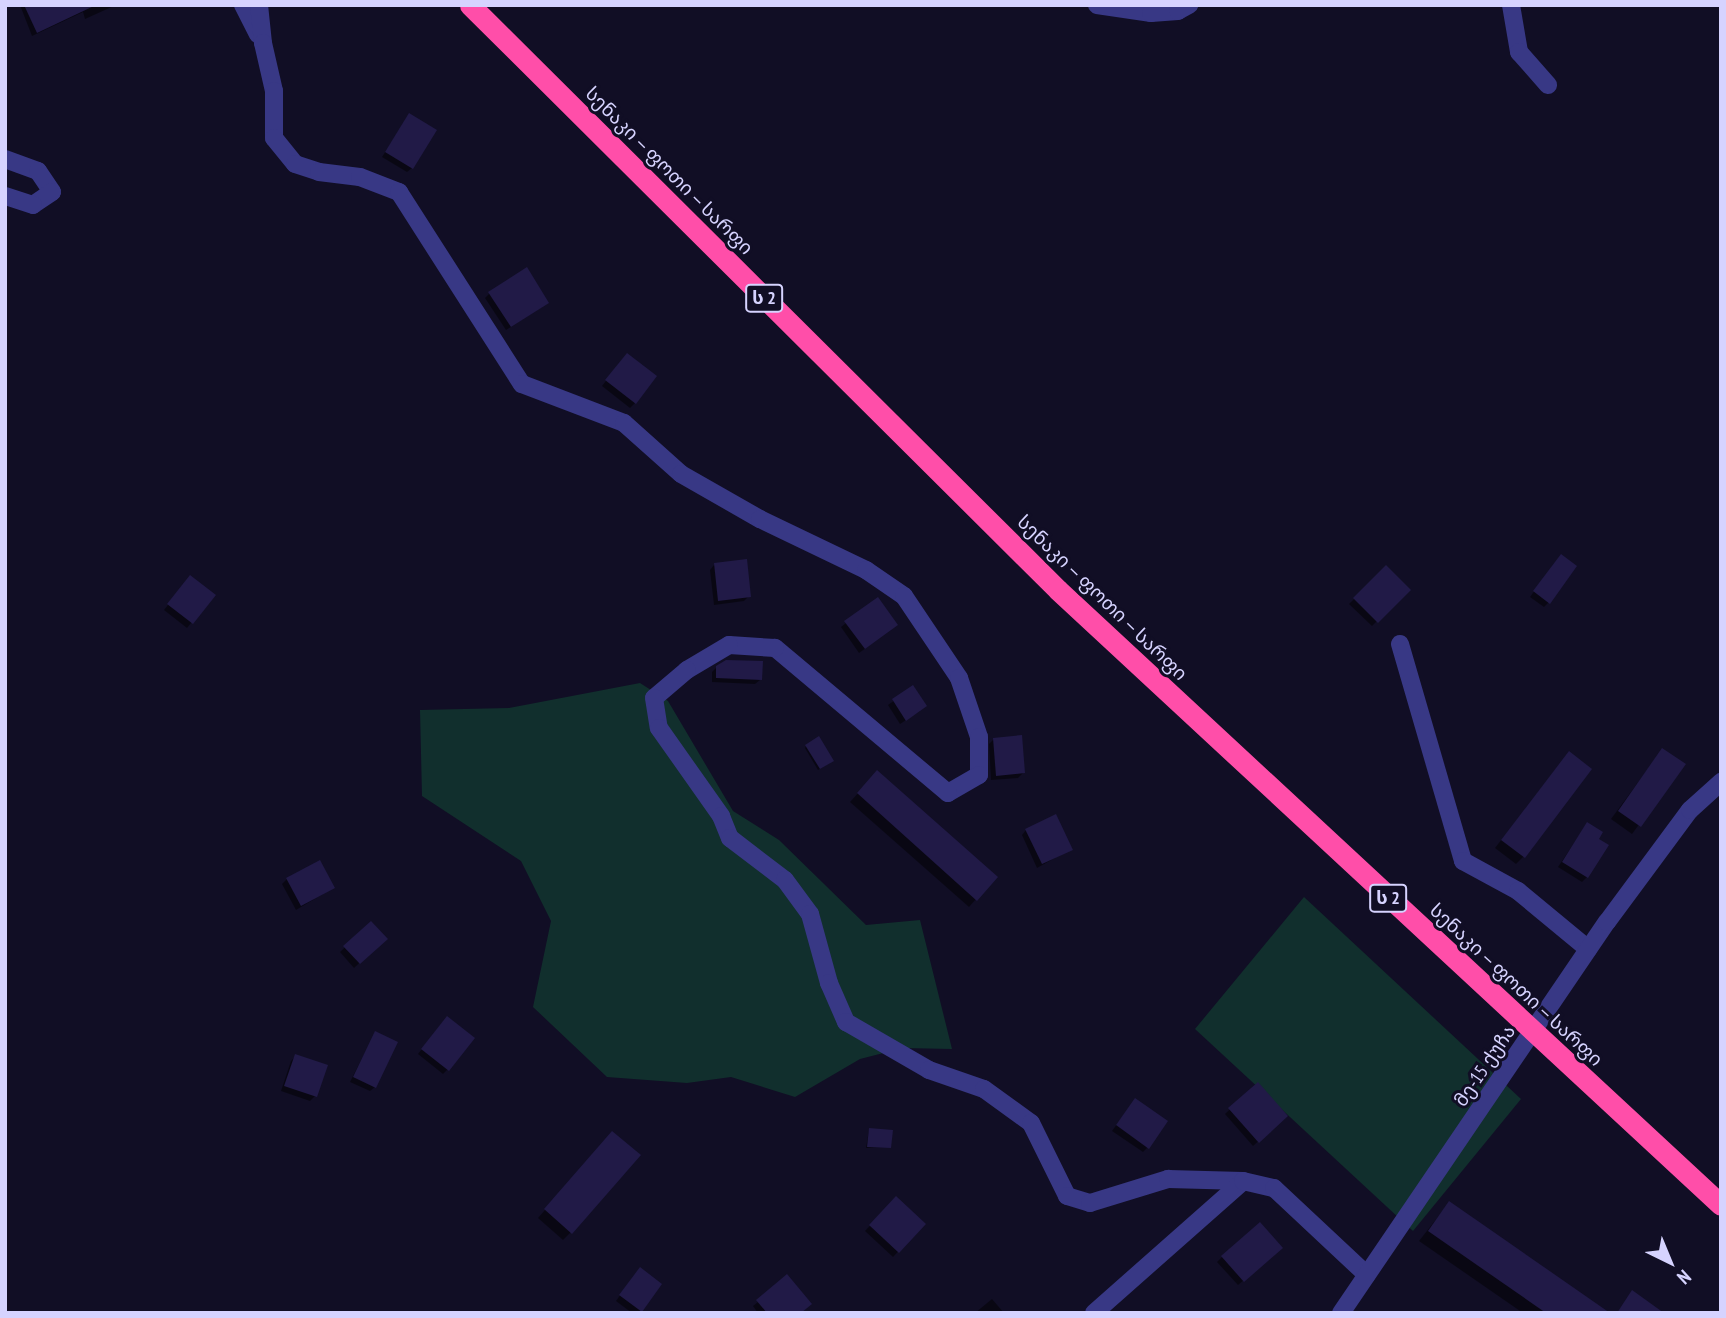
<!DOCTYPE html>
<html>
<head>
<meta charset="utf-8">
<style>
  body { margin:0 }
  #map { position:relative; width:1726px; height:1318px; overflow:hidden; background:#110e25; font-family:"PT Sans Narrow","Noto Sans Georgian",sans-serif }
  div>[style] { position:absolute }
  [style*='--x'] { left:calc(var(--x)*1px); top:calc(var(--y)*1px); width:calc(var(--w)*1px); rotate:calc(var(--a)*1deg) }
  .green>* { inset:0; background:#112f2d }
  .shadow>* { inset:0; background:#0007 }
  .building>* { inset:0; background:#211a47 }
  .minor>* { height:18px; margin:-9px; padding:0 9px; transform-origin:9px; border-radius:9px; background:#383885 }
  .highway>* { height:21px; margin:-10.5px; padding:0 10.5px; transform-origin:10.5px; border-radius:10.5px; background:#ff4ea9 }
  .highway-bridge>* { height:21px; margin:-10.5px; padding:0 10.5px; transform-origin:10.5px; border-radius:10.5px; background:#ff4ea9 }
  span { translate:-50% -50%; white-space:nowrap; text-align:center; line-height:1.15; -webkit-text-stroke:6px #110e25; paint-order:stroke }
  .shield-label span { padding:2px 5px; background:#110e25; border:2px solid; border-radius:5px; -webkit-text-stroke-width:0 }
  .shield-label { font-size:18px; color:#d6d3ff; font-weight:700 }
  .street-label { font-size:19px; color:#d6d3ff }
  .frame { position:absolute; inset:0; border:7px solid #d6d3ff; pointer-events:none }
  .north { position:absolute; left:1635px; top:1227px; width:70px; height:70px; -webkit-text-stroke:5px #110e25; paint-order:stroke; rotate:137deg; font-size:19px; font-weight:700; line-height:28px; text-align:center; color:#d6d3ff }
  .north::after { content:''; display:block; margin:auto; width:24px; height:32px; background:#d6d3ff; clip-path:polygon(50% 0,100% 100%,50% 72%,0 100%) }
</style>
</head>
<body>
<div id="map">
  <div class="green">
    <div style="clip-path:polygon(640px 683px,668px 701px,733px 811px,779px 840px,866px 925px,920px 920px,952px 1049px,903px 1048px,860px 1059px,795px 1097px,731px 1077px,687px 1083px,607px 1077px,533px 1007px,551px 921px,521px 861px,422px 796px,420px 710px,509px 708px)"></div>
    <div style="clip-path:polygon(1304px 897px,1521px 1099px,1413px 1231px,1195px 1029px)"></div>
  </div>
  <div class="shadow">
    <div style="clip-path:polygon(20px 5px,116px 5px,85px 19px,83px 12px,32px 36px)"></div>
    <div style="clip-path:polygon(409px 115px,412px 168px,407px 172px,382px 157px)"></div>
    <div style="clip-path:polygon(490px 293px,542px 307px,506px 330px,485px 298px)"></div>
    <div style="clip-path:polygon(622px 360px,635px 403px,630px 408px,602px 386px)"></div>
    <div style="clip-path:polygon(1556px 561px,1548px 603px,1544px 607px,1530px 597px)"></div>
    <div style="clip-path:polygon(714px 565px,749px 596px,744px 601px,714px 605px,710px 570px)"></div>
    <div style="clip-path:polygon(1386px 568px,1408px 590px,1372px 626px,1349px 604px)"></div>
    <div style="clip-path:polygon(186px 582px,213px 596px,187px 628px,164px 610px)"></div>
    <div style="clip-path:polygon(846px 623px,891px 630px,859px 653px,841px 627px)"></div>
    <div style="clip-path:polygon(717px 667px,760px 680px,755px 684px,712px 682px,712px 672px)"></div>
    <div style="clip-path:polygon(913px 687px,920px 711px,900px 724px,888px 705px)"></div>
    <div style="clip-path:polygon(993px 740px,1023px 773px,1018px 778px,991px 780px,989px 744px)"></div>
    <div style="clip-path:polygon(806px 746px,830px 763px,818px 770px,805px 748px)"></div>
    <div style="clip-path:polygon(1662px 750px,1683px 765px,1632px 834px,1611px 819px)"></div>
    <div style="clip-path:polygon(1562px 761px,1523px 857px,1516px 864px,1495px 848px)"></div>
    <div style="clip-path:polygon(870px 780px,976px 899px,969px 907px,850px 802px)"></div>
    <div style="clip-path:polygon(1587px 824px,1587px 877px,1582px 882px,1558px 867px)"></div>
    <div style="clip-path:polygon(1026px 830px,1071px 849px,1037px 868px,1022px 835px)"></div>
    <div style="clip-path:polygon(287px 879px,333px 888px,296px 910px,282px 884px)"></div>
    <div style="clip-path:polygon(371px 923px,385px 939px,354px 968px,340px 952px)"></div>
    <div style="clip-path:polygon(442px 1023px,448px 1069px,443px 1074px,418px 1054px)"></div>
    <div style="clip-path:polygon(375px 1033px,375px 1087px,370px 1091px,350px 1082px)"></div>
    <div style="clip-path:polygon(296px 1056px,315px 1096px,310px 1101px,281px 1091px,291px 1061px)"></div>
    <div style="clip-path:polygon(1257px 1084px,1286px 1116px,1253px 1146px,1225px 1114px)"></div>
    <div style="clip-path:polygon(1131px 1105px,1147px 1148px,1143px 1152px,1112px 1131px)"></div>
    <div style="clip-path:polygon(869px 1130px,889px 1147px,866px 1148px)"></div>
    <div style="clip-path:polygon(605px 1141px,571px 1232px,563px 1240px,538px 1218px)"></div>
    <div style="clip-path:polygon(896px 1198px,924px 1224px,893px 1257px,865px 1231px)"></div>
    <div style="clip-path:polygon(1449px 1203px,1607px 1313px,1523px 1313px,1419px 1241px)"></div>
    <div style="clip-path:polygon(1276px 1253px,1238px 1285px,1217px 1262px,1222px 1257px)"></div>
    <div style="clip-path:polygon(635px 1274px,640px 1311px,632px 1313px,616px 1301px)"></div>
    <div style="clip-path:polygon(992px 1299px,1004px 1313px,975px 1313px)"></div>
    <div style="clip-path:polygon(758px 1302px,799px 1313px,758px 1313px,753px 1306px)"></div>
  </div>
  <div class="building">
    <div style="clip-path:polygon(24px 5px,96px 5px,37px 33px)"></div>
    <div style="clip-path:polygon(409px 113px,437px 130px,413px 169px,385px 152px)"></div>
    <div style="clip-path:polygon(527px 267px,549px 303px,511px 327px,488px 292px)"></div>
    <div style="clip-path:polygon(627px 353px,657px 376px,636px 404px,605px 380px)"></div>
    <div style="clip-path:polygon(1561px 554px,1577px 566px,1550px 604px,1533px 591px)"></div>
    <div style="clip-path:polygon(747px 559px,751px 597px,718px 601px,714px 563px)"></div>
    <div style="clip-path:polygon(1386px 565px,1411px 590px,1378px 623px,1353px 598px)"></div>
    <div style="clip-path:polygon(190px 575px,216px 595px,193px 624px,167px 604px)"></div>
    <div style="clip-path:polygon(878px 597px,898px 625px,865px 649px,844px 621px)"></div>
    <div style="clip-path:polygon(726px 660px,763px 661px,762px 680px,716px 678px,716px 666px)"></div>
    <div style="clip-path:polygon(913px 685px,927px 706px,906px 721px,892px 699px)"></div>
    <div style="clip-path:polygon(1022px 735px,1025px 773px,996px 776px,993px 738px)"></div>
    <div style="clip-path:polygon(819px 736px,834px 761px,820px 769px,805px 745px)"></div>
    <div style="clip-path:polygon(1662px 748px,1686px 764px,1641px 827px,1618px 811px)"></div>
    <div style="clip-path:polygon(1569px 751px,1592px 769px,1525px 858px,1501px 840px)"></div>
    <div style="clip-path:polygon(877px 770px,998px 877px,977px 901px,857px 793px)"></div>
    <div style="clip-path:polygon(1056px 814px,1073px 850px,1042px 864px,1025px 829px)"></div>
    <div style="clip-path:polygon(1587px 822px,1603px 832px,1599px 839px,1609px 845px,1588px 878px,1562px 862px)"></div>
    <div style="clip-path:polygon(320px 860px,335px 888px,301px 906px,286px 878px)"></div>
    <div style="clip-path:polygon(371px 921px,388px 939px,360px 964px,343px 946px)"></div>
    <div style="clip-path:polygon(447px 1016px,475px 1038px,449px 1071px,421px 1049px)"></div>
    <div style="clip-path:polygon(375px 1031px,398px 1042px,376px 1088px,353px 1077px)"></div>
    <div style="clip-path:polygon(295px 1054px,328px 1065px,317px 1097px,284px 1086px)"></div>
    <div style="clip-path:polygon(1258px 1082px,1288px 1116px,1259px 1143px,1228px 1108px)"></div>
    <div style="clip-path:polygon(1135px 1098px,1168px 1121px,1149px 1149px,1116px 1125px)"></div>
    <div style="clip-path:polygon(869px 1128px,893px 1130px,891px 1148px,867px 1147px)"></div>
    <div style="clip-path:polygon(612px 1131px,641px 1155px,572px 1234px,544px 1209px)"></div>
    <div style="clip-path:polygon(896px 1196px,926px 1224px,899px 1253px,869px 1225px)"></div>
    <div style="clip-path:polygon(1449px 1201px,1610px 1313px,1546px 1313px,1428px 1231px)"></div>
    <div style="clip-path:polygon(1260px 1222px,1283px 1248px,1244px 1282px,1221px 1256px)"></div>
    <div style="clip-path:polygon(640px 1267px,662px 1284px,642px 1312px,619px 1295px)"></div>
    <div style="clip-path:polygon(787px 1274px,812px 1304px,801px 1313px,767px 1313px,756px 1300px)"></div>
    <div style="clip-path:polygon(1632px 1290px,1664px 1313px,1617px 1313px)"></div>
  </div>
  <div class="minor">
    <div style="--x:243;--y:5;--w:33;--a:63"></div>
    <div style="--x:259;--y:5;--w:38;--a:84"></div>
    <div style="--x:263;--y:43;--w:49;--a:77.1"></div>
    <div style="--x:274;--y:91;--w:47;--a:90"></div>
    <div style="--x:274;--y:138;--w:33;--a:51"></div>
    <div style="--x:295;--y:164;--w:25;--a:18"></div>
    <div style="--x:319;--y:172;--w:41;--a:7"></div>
    <div style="--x:360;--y:177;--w:42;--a:21"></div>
    <div style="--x:399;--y:192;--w:228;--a:57.4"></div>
    <div style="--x:522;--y:384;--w:109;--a:20.9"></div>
    <div style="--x:624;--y:423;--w:76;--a:41.8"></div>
    <div style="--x:681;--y:474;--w:91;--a:29.7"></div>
    <div style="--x:760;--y:519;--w:118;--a:25.7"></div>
    <div style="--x:866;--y:570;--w:46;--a:34.4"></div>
    <div style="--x:904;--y:596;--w:99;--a:56.1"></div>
    <div style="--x:959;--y:678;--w:62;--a:71.3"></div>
    <div style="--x:979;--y:737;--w:38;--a:90"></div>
    <div style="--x:979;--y:775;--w:36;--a:150"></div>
    <div style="--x:948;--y:793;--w:226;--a:-140"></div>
    <div style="--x:775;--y:648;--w:46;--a:-176.3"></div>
    <div style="--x:729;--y:645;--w:49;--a:149.2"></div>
    <div style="--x:687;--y:670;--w:43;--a:139.7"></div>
    <div style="--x:654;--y:698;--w:30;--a:81"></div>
    <div style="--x:659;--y:728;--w:108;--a:54.8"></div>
    <div style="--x:721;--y:816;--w:24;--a:68"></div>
    <div style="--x:730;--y:838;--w:69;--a:37.4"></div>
    <div style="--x:785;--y:880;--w:42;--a:53.7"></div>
    <div style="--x:810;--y:914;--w:72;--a:74.6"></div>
    <div style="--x:829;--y:983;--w:43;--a:66.4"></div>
    <div style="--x:846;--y:1022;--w:96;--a:30"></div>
    <div style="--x:929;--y:1070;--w:58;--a:19.1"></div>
    <div style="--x:984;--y:1089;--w:58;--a:35.9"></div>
    <div style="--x:1031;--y:1123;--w:81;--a:63.7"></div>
    <div style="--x:1067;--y:1196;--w:24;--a:17"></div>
    <div style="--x:1090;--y:1203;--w:82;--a:-17.1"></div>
    <div style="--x:1168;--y:1179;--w:75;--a:1.5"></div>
    <div style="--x:1097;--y:5;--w:55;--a:8.4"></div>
    <div style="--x:1151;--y:13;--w:27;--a:-4"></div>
    <div style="--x:1178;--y:11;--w:13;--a:-29"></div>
    <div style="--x:1511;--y:5;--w:48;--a:80.3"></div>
    <div style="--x:1519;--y:52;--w:44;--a:48.7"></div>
    <div style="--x:5;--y:159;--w:35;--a:20"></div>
    <div style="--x:38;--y:171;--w:25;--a:56"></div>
    <div style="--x:52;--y:192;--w:23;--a:146"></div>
    <div style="--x:33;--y:205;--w:29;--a:-162"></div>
    <div style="--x:1400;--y:644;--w:226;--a:73.8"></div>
    <div style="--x:1463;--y:861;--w:63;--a:28.6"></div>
    <div style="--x:1518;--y:891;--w:91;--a:39.6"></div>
    <div style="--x:1094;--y:1313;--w:199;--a:-41.5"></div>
    <div style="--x:1243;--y:1181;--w:32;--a:13"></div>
    <div style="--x:1274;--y:1188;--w:127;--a:43.1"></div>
    <div style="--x:1341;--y:1313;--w:473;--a:-55.8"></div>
    <div style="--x:1607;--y:922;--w:139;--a:-53.5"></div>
    <div style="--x:1690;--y:810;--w:42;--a:-42.1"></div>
  </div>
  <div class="highway">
    <div style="--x:470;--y:5;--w:829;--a:44.85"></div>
  </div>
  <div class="highway-bridge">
    <div style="--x:1058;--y:590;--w:904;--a:42.85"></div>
  </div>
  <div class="shield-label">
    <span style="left:764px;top:298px">ს 2</span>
    <span style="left:1388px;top:898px">ს 2</span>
  </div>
  <div class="street-label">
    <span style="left:669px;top:171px;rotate:45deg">სენაკი — ფოთი — სარფი</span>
    <span style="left:1102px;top:598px;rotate:44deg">სენაკი — ფოთი — სარფი</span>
    <span style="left:1516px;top:985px;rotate:43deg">სენაკი — ფოთი — სარფი</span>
    <span style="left:1485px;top:1066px;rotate:-56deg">მე-15 ქუჩა</span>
  </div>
  <div class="frame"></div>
  <div class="north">N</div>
</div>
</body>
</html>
